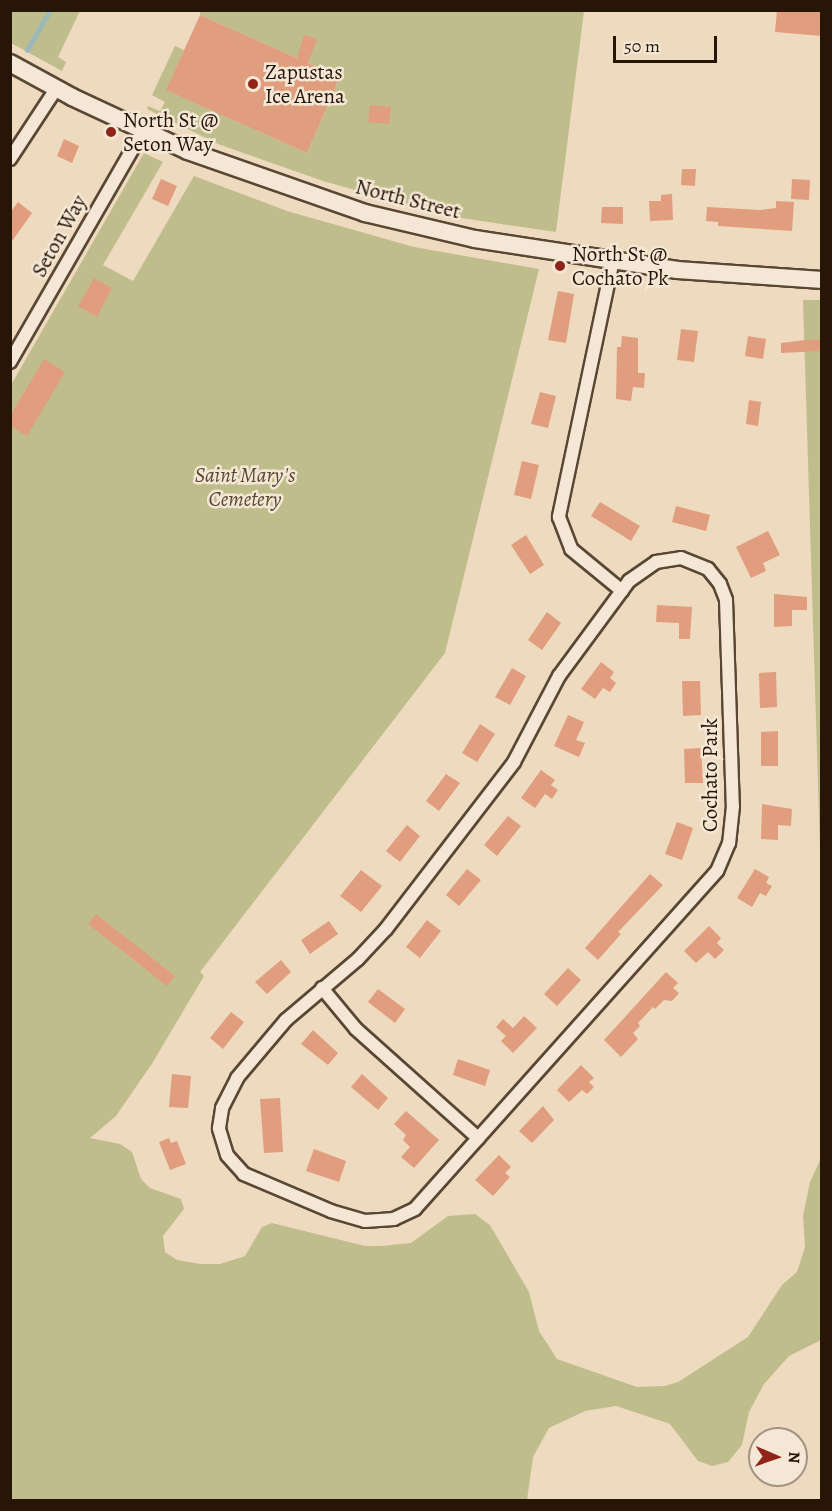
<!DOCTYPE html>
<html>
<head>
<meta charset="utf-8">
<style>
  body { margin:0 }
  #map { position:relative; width:832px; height:1511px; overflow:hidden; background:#eedabe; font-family:Alegreya,serif }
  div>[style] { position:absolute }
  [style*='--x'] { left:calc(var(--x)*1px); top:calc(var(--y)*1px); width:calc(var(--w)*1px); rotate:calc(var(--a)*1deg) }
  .green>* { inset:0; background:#c0bd8c }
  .stream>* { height:4.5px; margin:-2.25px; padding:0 2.25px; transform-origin:2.25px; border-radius:2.25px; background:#9bb9b9 }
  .building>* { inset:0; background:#e09e7f }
  .roads { filter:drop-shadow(2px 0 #594734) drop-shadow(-2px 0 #594734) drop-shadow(0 2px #594734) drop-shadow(0 -2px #594734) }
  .street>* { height:12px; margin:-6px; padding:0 6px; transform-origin:6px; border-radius:6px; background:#f4e7d5 }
  .secondary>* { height:16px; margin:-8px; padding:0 8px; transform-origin:8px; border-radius:8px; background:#f4e7d5 }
  .dots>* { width:16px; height:16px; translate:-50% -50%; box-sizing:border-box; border:3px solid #f4e7d5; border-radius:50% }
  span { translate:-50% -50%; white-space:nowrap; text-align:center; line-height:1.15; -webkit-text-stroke:5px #f4e7d5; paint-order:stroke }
  .poi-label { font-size:21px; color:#271606 }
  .left { translate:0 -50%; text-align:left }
  .street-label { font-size:21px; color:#271606 }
  .park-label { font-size:21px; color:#55482e; font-style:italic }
  .frame { position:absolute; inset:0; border:12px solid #271606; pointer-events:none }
  .north { position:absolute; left:748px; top:1427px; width:60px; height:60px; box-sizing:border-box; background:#f4e7d5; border:2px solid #a29382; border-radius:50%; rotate:92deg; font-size:16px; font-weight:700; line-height:24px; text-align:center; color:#271606 }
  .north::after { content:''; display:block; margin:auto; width:21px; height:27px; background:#8f2418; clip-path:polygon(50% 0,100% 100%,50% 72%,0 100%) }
  .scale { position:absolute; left:613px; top:36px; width:104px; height:27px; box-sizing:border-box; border:3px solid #271606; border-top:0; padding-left:8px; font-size:18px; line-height:21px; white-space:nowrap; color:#271606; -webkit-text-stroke:4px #f4e7d5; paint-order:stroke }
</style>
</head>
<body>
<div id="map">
  <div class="green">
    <div style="clip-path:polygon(11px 10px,80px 11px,58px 57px,66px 62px,62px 71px,11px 43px)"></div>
    <div style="clip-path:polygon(200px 11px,584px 11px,556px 232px,448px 216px,323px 181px,218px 144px,147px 109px,148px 106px,160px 111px,165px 102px,152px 95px,175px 46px,184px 50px,167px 90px,307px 153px,340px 77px,200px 15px)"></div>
    <div style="clip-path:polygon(144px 153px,163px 162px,103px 265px,133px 281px,194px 176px,287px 211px,414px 247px,539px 269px,445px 653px,200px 972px,204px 976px,153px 1062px,116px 1116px,90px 1138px,120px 1144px,132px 1152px,141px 1179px,150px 1188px,181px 1199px,184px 1209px,163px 1236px,165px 1252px,177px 1260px,200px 1264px,220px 1264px,245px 1256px,262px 1227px,272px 1223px,365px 1246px,381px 1246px,411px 1243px,448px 1216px,475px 1214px,490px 1225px,529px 1292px,539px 1331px,557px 1359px,637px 1387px,665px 1386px,678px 1382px,748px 1337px,782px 1285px,797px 1272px,805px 1247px,803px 1216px,810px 1182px,821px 1158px,821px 1340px,789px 1356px,764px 1384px,749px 1412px,742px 1445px,728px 1462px,712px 1466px,698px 1461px,670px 1424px,616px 1406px,585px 1411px,549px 1428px,533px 1457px,527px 1500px,11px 1500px,11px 385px)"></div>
    <div style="clip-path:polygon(803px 300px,822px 300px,821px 882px,821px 881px)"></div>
  </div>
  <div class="stream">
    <div style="--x:27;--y:50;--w:46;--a:-60.1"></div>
  </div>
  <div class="building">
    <div style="clip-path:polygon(777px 10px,822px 10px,822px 36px,775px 32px)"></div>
    <div style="clip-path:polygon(200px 15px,297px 58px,304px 35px,317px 39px,308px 63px,340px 77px,307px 153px,166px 90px)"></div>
    <div style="clip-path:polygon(370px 105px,391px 107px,389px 124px,368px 122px)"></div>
    <div style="clip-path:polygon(64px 139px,79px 146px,72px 163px,57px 156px)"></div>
    <div style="clip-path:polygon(682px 169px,696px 169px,695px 186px,681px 185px)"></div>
    <div style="clip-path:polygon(161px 179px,177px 186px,168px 206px,152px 199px)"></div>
    <div style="clip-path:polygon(792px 179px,810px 180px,809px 200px,791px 199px)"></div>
    <div style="clip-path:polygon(672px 194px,673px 220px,650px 221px,649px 201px,661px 201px,661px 195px)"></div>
    <div style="clip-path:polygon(776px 201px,794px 202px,792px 231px,718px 226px,718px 222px,706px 221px,707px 207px,760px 210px,776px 208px)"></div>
    <div style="clip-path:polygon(18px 202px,32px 213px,10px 244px,10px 213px)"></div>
    <div style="clip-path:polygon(602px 207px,623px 207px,623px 224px,601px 223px)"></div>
    <div style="clip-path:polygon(94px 278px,112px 288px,97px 317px,78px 306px)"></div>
    <div style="clip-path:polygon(558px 291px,574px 294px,566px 343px,548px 340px)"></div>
    <div style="clip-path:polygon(681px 329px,698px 331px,694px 362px,677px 360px)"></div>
    <div style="clip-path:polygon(622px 336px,638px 338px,638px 373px,645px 373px,644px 388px,633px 387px,631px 401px,616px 399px,617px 347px,621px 347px)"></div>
    <div style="clip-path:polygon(748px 336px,766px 339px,763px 359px,745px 356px)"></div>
    <div style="clip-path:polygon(806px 340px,822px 340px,822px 351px,781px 353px,781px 343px)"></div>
    <div style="clip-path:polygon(44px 359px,65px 372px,27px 436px,10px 426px,10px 416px)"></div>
    <div style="clip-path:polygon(540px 392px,556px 396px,548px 428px,531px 424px)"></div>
    <div style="clip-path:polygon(749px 400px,761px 402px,758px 426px,746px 424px)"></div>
    <div style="clip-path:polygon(522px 461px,539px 465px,531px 499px,514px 495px)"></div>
    <div style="clip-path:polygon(600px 502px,640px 526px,631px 541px,591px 516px)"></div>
    <div style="clip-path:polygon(676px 506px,710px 515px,706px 531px,672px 522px)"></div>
    <div style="clip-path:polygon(768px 531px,780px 555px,763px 563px,766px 571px,751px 578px,736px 547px)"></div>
    <div style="clip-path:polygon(526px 535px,544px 565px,530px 574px,511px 545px)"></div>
    <div style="clip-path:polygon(774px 594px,807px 597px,807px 610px,792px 610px,792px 626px,774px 627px)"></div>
    <div style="clip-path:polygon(657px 605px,692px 607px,690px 639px,679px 639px,679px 623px,656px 622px)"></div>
    <div style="clip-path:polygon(547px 612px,561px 623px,542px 650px,528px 640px)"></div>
    <div style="clip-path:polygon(601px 662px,614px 672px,610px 678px,616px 683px,610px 692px,603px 688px,595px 699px,581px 689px)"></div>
    <div style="clip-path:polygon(512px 668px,526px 676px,510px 705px,495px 697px)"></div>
    <div style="clip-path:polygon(776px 672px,777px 707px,760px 708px,759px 673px)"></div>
    <div style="clip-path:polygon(682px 681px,700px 681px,701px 715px,683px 716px)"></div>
    <div style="clip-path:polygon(568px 715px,584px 722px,576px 740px,585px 743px,579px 757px,554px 746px)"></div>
    <div style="clip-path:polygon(480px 724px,495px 734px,477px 762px,462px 753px)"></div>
    <div style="clip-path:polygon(778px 731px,778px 766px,761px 766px,761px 732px)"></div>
    <div style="clip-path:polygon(701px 748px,703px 783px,685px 783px,684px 749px)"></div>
    <div style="clip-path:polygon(541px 770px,555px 780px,551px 785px,558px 790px,552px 799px,545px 794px,535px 808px,521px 798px)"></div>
    <div style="clip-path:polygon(446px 774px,460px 783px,439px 811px,426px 801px)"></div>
    <div style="clip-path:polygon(762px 804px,792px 809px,791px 826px,778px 825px,778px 840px,761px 839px)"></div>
    <div style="clip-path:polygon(508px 816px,521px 826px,497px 856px,484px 845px)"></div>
    <div style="clip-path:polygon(677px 822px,693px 828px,682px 860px,665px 854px)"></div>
    <div style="clip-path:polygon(407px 825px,420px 836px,400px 862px,386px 851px)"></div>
    <div style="clip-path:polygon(467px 869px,481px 880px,459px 906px,446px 895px)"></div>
    <div style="clip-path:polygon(755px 869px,769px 877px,766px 883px,772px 886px,766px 896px,760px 893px,752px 907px,737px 898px)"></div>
    <div style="clip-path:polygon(361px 870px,382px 886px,361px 912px,340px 896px)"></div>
    <div style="clip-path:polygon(650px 874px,663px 885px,618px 932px,621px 934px,598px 960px,585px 948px)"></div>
    <div style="clip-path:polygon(96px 914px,175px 976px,167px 986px,88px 924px)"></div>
    <div style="clip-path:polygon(427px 920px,441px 931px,420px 958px,406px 947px)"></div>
    <div style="clip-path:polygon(329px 921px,338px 934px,310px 954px,301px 940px)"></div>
    <div style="clip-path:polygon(709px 926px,721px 938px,717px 943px,724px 950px,715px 959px,708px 952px,696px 963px,684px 951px)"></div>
    <div style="clip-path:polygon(281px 960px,291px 972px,267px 994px,255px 982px)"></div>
    <div style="clip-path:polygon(568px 968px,581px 980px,557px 1006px,544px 994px)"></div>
    <div style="clip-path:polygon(666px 972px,678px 983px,673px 988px,679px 993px,672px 1001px,664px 1000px,655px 1009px,653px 1007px,638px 1023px,640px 1026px,633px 1033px,638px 1039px,621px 1057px,604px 1040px)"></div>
    <div style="clip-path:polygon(378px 989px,405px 1009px,395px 1023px,368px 1002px)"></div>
    <div style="clip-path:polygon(231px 1012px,244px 1022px,223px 1049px,210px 1038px)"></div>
    <div style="clip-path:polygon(524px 1016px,537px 1028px,513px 1053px,501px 1041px,506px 1036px,496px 1027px,503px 1019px,513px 1028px)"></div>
    <div style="clip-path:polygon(313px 1030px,338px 1053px,328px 1065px,301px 1044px)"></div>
    <div style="clip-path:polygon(458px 1059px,490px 1070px,485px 1086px,453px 1075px)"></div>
    <div style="clip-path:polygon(581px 1065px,594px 1078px,589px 1082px,594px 1087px,587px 1094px,582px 1090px,569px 1102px,557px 1090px)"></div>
    <div style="clip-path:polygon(172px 1074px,191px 1076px,188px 1108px,169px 1107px)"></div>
    <div style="clip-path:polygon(362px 1074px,388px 1098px,378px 1110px,351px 1087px)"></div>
    <div style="clip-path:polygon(280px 1098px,283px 1152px,264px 1153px,260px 1099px)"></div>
    <div style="clip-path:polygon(543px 1106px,554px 1120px,532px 1143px,519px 1131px)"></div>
    <div style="clip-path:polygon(406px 1111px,439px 1140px,414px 1168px,401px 1157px,410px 1147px,403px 1140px,406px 1135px,394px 1124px)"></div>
    <div style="clip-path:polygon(169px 1138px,171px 1143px,177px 1141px,186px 1164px,170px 1170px,159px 1142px)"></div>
    <div style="clip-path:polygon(314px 1149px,346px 1161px,339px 1182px,306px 1171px)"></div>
    <div style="clip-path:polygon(499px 1155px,511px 1167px,505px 1173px,510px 1177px,493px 1196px,475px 1180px)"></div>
  </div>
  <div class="roads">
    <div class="street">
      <div style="--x:10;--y:159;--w:84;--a:-56.7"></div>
      <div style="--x:613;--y:260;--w:263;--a:101.9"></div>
      <div style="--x:559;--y:517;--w:34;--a:69"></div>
      <div style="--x:571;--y:549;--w:66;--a:39.5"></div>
      <div style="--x:10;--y:362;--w:267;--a:-60.1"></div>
      <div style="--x:681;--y:558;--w:29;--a:22"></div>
      <div style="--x:708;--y:569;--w:19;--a:51"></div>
      <div style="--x:720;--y:584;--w:17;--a:69"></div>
      <div style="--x:726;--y:600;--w:206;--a:88.1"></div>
      <div style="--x:733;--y:806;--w:37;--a:96"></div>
      <div style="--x:729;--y:843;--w:30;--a:113"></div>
      <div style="--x:717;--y:871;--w:453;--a:131.8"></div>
      <div style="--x:415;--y:1209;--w:23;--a:155"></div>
      <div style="--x:394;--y:1219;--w:29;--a:176"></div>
      <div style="--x:365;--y:1221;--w:35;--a:-164"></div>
      <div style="--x:331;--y:1211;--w:95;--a:-157"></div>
      <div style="--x:244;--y:1174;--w:25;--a:-132"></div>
      <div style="--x:227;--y:1155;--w:28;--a:-107"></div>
      <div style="--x:219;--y:1128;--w:20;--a:-81"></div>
      <div style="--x:222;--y:1108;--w:34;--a:-63"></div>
      <div style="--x:237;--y:1078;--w:76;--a:-49.8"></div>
      <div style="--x:286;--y:1020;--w:94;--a:-40.3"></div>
      <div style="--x:358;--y:959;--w:41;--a:-47"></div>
      <div style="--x:386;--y:929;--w:210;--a:-52.5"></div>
      <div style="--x:514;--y:762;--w:97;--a:-62.4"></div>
      <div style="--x:559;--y:676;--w:118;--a:-53.6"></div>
      <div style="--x:629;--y:581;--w:33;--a:-35"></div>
      <div style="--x:656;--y:562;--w:25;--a:-9"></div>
      <div style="--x:322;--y:988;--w:53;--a:50.3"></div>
      <div style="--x:356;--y:1029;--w:164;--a:41.8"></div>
    </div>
    <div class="secondary">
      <div style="--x:10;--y:63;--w:71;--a:28.7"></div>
      <div style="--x:72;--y:97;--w:128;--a:25"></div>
      <div style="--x:188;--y:151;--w:188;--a:19.3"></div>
      <div style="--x:365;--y:213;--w:113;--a:13.3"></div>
      <div style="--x:475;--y:239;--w:205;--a:8.7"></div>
      <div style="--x:678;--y:270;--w:144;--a:4"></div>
    </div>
  </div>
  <div class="dots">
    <div style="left:253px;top:84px;background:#8f2418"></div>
    <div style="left:111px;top:132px;background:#8f2418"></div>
    <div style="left:560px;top:266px;background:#8f2418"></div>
  </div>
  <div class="poi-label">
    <span class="left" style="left:265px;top:84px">Zapustas<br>Ice Arena</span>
    <span class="left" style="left:123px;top:132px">North St @<br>Seton Way</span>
    <span class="left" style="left:572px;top:266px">North St @<br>Cochato Pk</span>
  </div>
  <div class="street-label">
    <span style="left:408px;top:199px;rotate:14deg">North Street</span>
    <span style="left:59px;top:236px;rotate:-61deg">Seton Way</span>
    <span style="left:710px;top:775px;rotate:-90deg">Cochato Park</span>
  </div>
  <div class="park-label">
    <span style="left:245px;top:487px">Saint Mary's<br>Cemetery</span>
  </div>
  <div class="frame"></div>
  <div class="north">N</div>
  <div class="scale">50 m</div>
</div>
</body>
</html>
